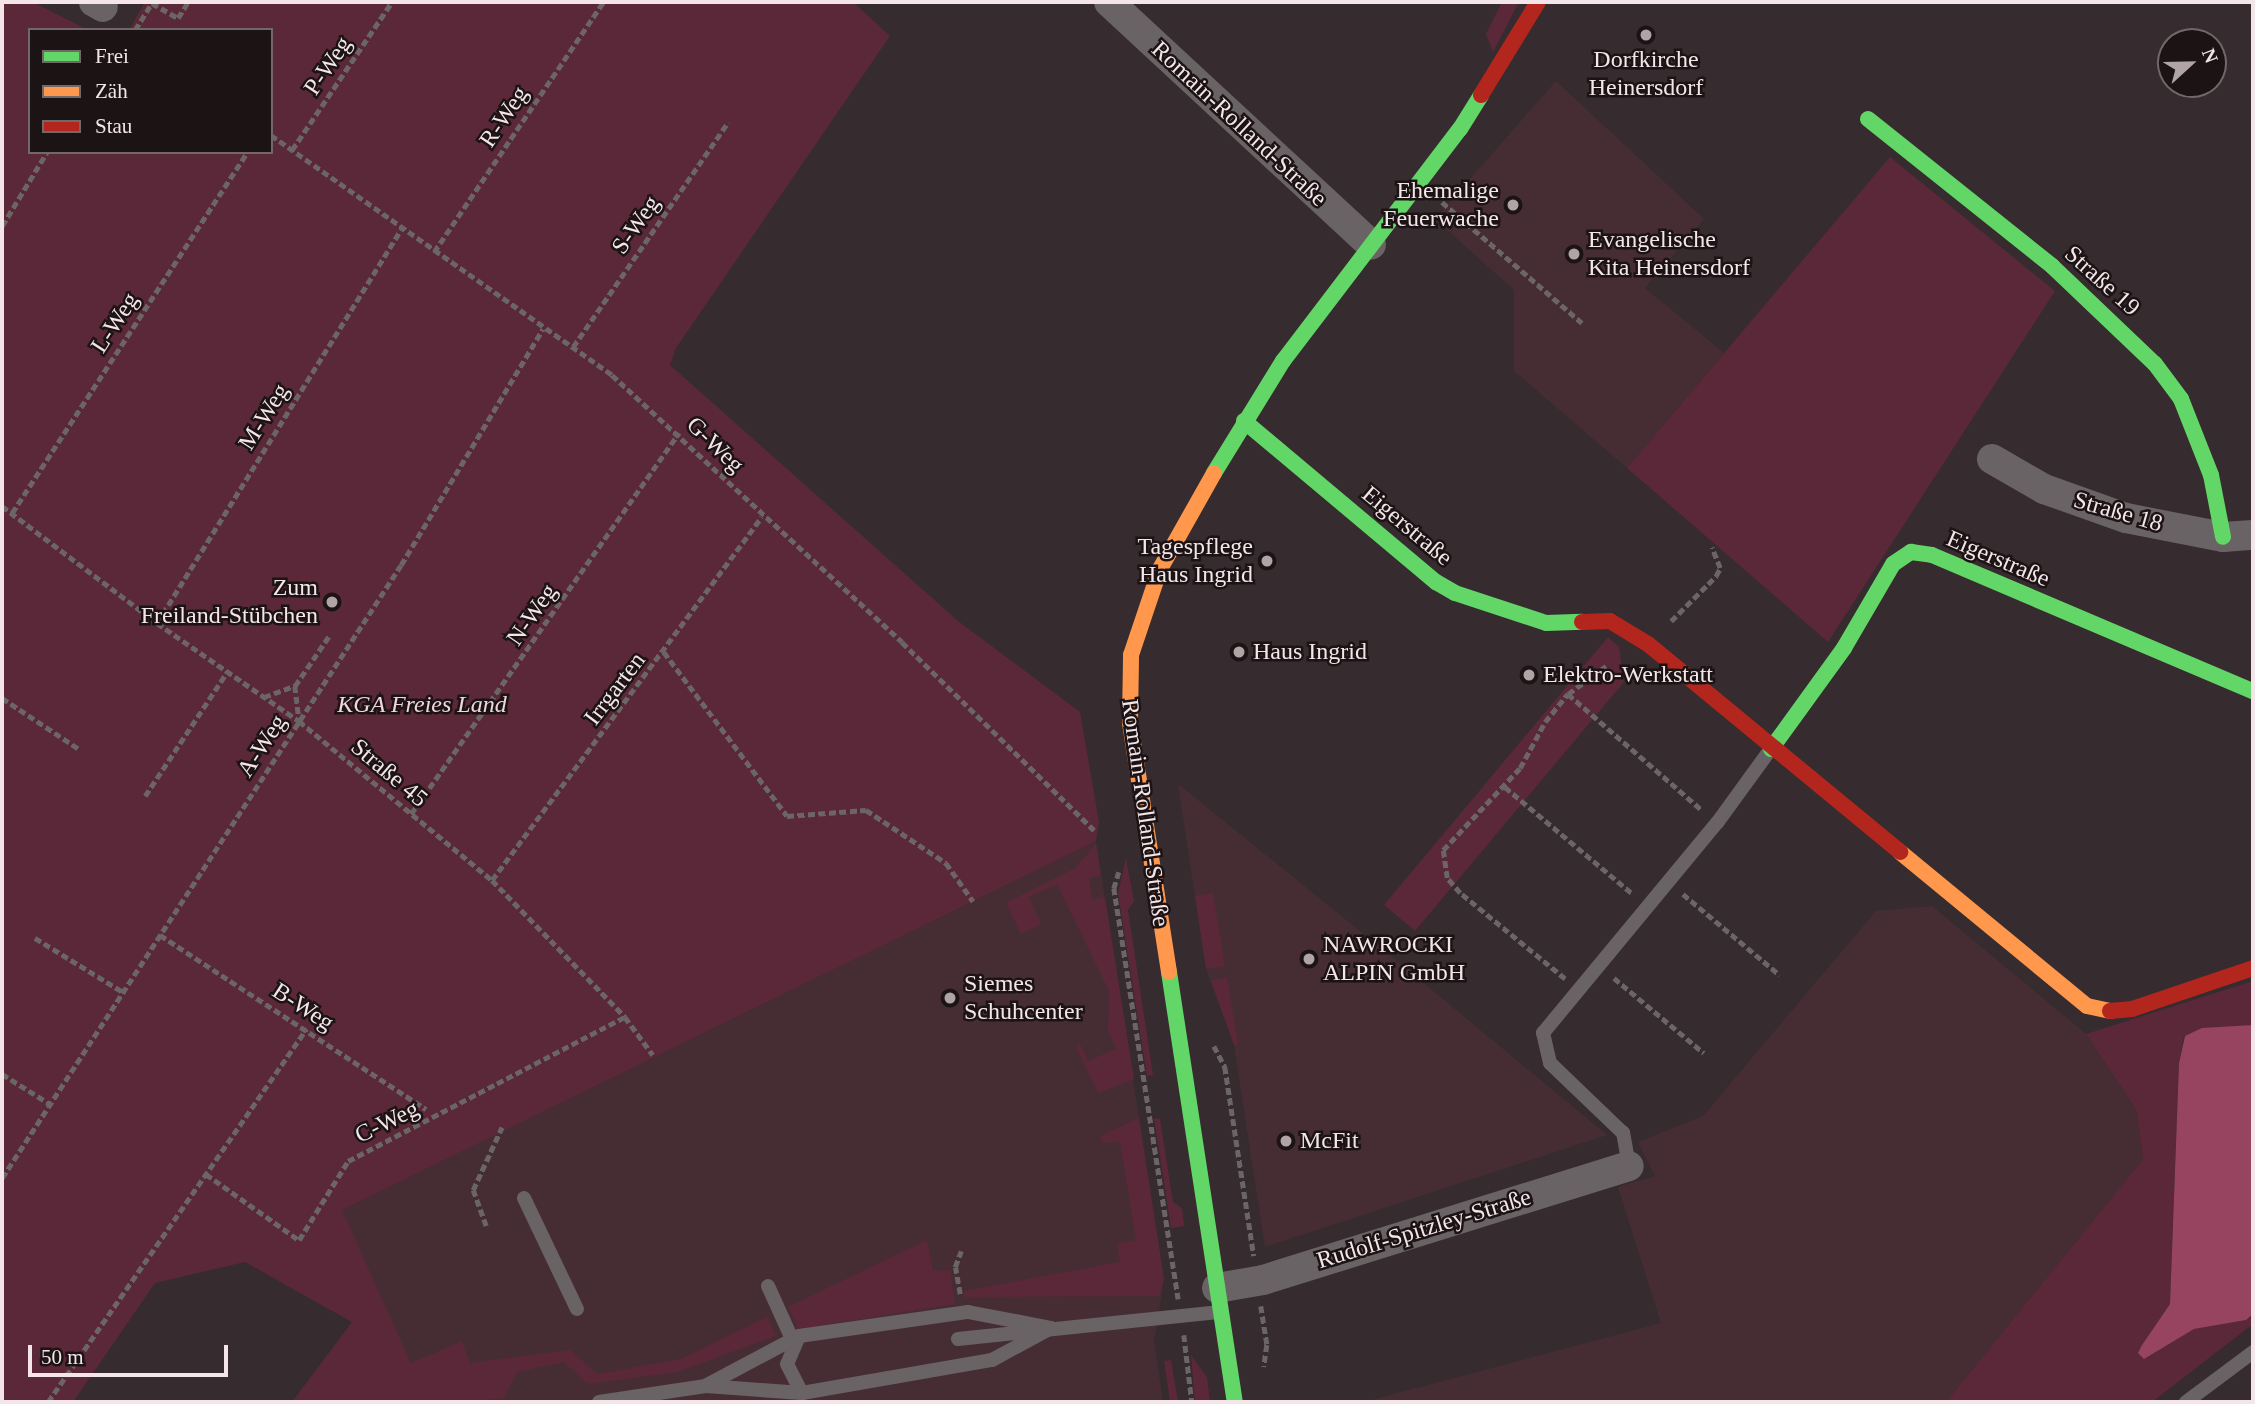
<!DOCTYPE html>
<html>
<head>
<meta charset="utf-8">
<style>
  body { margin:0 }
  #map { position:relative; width:2255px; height:1404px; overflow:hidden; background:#362b2e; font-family:Georgia,serif }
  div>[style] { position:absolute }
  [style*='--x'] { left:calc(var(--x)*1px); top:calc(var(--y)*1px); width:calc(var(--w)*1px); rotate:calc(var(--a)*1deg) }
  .built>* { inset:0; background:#462d34 }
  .green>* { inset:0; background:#5b2839 }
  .water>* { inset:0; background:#96445f }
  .path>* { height:4.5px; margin-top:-2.25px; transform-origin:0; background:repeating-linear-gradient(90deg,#6b6566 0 7px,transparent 0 10.5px) }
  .lane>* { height:14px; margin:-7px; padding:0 7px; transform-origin:7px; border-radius:7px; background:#696365 }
  .street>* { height:30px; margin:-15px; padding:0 15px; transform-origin:15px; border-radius:15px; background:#696365 }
  .fast>* { height:16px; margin:-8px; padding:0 8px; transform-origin:8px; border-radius:8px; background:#63d668 }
  .slow>* { height:16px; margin:-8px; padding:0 8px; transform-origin:8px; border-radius:8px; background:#ff974d }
  .jam>* { height:16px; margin:-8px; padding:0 8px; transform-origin:8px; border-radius:8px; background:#b3261e }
  .dots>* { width:19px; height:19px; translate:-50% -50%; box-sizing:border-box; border:4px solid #1c1315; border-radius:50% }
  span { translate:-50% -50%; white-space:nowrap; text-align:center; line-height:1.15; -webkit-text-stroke:5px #1c1315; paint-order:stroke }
  .poi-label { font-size:24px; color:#f3e5e8 }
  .right { translate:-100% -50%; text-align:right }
  .left { translate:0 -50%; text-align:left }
  .street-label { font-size:24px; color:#f3e5e8 }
  .park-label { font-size:24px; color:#f1d7dd; font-style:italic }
  .frame { position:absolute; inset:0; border:4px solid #f3e5e8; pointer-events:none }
  .legend { position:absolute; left:28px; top:28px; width:245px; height:126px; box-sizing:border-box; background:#1c1315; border:2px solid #726769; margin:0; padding:9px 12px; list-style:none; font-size:21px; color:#f3e5e8 }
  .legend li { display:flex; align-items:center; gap:14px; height:35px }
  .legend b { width:35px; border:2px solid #726769 }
  .north { position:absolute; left:2157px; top:28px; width:70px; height:70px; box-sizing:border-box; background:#1c1315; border:2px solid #726769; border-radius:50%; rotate:68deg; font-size:19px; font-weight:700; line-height:28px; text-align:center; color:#f3e5e8 }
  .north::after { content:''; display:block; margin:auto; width:24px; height:32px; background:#b1a4a7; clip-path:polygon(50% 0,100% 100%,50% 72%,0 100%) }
  .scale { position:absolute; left:28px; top:1345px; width:200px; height:32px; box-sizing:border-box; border:4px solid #f3e5e8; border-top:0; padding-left:9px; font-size:21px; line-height:24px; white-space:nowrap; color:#f3e5e8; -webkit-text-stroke:5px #1c1315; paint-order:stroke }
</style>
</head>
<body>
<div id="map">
  <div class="built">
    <div style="clip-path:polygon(1556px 81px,1704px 219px,1645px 288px,1724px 353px,1627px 468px,1514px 371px,1514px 290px,1435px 219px)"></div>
    <div style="clip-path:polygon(1178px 784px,1397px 961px,1607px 1135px,1265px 1247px,1234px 1045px,1206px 969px)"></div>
    <div style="clip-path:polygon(1096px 841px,1164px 1279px,1154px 1341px,1163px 1402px,330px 1402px,352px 1322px,278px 1281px,315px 1223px)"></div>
    <div style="clip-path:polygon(1932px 906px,2086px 1034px,2136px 1109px,2143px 1159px,1946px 1402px,1364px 1402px,1661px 1323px,1618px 1187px,1655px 1176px,1638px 1142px,1703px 1116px,1876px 911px)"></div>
  </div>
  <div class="green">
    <div style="clip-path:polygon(2px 2px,33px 2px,88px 30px,30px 30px,30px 152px,271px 152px,271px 30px,129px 30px,145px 2px,853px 2px,890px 36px,676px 348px,670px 365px,958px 621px,1080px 712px,1099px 822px,1096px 841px,342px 1210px,411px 1363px,462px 1341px,470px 1363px,570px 1350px,597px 1374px,681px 1359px,767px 1317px,776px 1336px,677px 1372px,587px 1384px,564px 1362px,517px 1372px,504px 1398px,473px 1402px,292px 1402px,352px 1322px,245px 1262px,155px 1283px,73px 1402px,2px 1402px)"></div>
    <div style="clip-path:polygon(1502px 2px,1519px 2px,1493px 52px,1486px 34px)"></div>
    <div style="clip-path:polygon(1890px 157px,2055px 291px,1828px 642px,1627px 468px)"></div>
    <div style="clip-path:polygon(1608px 637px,1619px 647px,1624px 682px,1415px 931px,1384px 905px)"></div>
    <div style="clip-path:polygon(1096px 844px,1101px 875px,1089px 878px,1092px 900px,1105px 897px,1134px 1079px,1098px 1093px,1076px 1046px,1080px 1044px,1088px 1061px,1116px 1049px,1108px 1030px,1109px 991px,1057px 884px,1029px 897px,1041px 924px,1021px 934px,1006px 903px,1074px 869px)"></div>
    <div style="clip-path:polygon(1126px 858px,1134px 901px,1128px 910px,1153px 1075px,1147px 1076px,1118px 893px)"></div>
    <div style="clip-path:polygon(1213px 893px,1225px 966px,1206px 969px,1195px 896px)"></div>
    <div style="clip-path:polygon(1227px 977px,1238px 1044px,1234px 1045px,1211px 981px)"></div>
    <div style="clip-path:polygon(2253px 981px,2253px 1025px,2184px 1036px,2179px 1063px,2170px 1304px,2142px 1345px,2145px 1358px,2194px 1329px,2246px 1320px,2253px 1314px,2253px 1324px,2152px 1402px,1946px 1402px,2143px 1159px,2136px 1109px,2086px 1034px)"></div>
    <div style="clip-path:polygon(1139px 1118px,1164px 1279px,1159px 1296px,964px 1297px,964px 1291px,1120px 1262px,1117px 1244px,1136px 1240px,1120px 1141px,1102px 1143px,1101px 1136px)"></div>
    <div style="clip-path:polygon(1154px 1118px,1160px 1119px,1173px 1202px,1182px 1208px,1184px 1226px,1171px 1228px)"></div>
    <div style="clip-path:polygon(927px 1240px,933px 1271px,950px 1270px,955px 1304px,798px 1329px,788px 1307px)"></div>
    <div style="clip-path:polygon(1191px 1355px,1207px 1377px,1210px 1402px,1195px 1402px)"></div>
    <div style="clip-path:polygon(1171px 1360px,1178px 1402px,1170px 1402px,1164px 1361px)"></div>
  </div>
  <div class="water">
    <div style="clip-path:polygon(2253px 1025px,2253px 1314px,2246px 1320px,2194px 1329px,2144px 1359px,2138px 1353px,2142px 1345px,2170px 1304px,2179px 1063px,2185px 1036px,2202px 1028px)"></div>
  </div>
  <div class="path">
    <div style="--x:135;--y:30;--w:32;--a:-58"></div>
    <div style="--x:152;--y:3;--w:30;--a:30"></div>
    <div style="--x:178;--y:18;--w:19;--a:-58"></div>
    <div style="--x:271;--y:135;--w:417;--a:35.1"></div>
    <div style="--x:612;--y:375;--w:394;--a:42.6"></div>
    <div style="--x:902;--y:642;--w:269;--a:44.4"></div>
    <div style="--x:292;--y:150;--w:179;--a:-56"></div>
    <div style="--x:1442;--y:202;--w:185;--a:40.8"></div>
    <div style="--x:2;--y:226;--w:87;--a:-58.7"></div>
    <div style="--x:434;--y:252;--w:302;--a:-55.9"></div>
    <div style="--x:573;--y:347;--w:273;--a:-55.4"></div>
    <div style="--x:2;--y:506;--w:194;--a:37"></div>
    <div style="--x:157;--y:623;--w:173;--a:34.6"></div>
    <div style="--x:299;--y:721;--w:250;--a:39.5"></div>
    <div style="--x:492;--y:880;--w:191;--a:45.8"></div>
    <div style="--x:625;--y:1017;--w:47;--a:53.6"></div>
    <div style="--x:12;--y:513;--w:431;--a:-56.9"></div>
    <div style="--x:1671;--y:621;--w:64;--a:-45"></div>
    <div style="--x:1716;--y:576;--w:9;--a:-63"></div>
    <div style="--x:1720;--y:568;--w:22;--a:-112"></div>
    <div style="--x:157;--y:623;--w:463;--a:-58.2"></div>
    <div style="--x:664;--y:652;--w:205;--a:53.1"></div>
    <div style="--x:787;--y:816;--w:79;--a:-4.3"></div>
    <div style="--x:866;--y:810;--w:96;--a:33.5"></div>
    <div style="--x:946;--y:863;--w:47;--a:54.6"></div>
    <div style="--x:295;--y:686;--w:34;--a:83"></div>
    <div style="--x:1568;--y:694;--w:177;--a:40.9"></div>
    <div style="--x:264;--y:697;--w:33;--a:-20"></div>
    <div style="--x:295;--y:686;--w:60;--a:-55.8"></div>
    <div style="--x:2;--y:698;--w:92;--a:33.5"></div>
    <div style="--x:1505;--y:787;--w:167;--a:39.9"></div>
    <div style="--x:145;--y:796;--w:149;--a:-56.5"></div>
    <div style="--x:411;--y:814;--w:466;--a:-54.9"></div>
    <div style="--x:1119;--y:872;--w:17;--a:107"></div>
    <div style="--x:1114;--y:888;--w:416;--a:81.1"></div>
    <div style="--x:492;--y:880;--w:452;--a:-53.4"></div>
    <div style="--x:1683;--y:894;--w:126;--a:39.9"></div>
    <div style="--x:160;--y:935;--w:318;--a:33.2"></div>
    <div style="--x:35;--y:938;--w:103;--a:31.5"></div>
    <div style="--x:1614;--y:978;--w:117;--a:39.8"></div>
    <div style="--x:1565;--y:979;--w:136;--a:-140.7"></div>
    <div style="--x:1460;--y:893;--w:20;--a:-131"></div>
    <div style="--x:1447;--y:878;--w:28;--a:-98"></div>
    <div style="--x:1443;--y:850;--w:112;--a:-46.8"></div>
    <div style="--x:1520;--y:768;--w:52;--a:-61.5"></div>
    <div style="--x:1545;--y:722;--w:36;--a:-51"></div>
    <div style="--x:1568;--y:694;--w:47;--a:-36.4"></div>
    <div style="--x:1214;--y:1046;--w:24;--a:62"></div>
    <div style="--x:1225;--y:1067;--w:191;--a:81.3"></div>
    <div style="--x:2;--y:1074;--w:57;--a:32"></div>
    <div style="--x:206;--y:1174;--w:114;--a:35.4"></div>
    <div style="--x:299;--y:1240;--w:93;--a:-58.2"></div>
    <div style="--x:348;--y:1161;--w:312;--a:-27.5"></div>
    <div style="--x:2;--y:1178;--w:731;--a:-56.94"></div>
    <div style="--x:401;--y:565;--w:275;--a:-59"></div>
    <div style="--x:486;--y:1226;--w:38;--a:-110"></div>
    <div style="--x:473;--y:1190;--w:69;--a:-65.3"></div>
    <div style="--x:960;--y:1294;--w:27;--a:-100"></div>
    <div style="--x:955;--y:1267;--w:17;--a:-69"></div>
    <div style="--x:1261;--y:1306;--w:39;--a:81"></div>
    <div style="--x:1267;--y:1345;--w:22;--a:98"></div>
    <div style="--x:1184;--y:1335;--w:67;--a:83.2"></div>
    <div style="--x:48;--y:1402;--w:454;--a:-55.3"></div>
  </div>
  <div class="lane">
    <div style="--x:1629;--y:1166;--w:34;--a:-100"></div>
    <div style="--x:1623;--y:1133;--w:101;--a:-136.2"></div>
    <div style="--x:1550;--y:1063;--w:31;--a:-103"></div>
    <div style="--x:1543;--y:1033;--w:273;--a:-50.4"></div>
    <div style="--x:1717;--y:823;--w:90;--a:-54"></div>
    <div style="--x:524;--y:1198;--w:123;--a:64.5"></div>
    <div style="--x:768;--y:1286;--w:58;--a:65.6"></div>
    <div style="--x:799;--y:1336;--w:30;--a:113"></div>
    <div style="--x:787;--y:1364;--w:33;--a:63"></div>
    <div style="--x:958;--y:1339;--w:264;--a:-5.9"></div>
    <div style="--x:707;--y:1385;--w:104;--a:-28"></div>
    <div style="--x:799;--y:1336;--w:171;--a:-8.1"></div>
    <div style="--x:968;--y:1312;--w:85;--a:10.9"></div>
    <div style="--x:599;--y:1402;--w:108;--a:-8.5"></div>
    <div style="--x:706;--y:1386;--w:96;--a:4.2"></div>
    <div style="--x:802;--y:1393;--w:193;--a:-9.9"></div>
    <div style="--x:992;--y:1360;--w:67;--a:-28.5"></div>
    <div style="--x:2186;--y:1402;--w:84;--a:-36.7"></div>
  </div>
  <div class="street">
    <div style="--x:94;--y:2;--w:10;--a:29"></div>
    <div style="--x:1109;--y:2;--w:357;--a:42.8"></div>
    <div style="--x:1992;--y:459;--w:60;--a:30"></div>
    <div style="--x:2044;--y:489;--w:87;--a:19.5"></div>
    <div style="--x:2126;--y:518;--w:99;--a:11.1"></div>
    <div style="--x:2223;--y:537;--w:30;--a:-4"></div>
    <div style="--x:1217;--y:1288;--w:47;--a:-9.9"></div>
    <div style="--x:1263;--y:1280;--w:383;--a:-17.3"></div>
  </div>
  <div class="fast">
    <div style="--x:1868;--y:119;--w:236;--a:38.6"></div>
    <div style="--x:2052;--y:266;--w:142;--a:43.6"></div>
    <div style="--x:2155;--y:364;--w:44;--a:53.4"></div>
    <div style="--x:2181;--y:399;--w:82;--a:68.5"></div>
    <div style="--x:2211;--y:475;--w:63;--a:79"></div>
    <div style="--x:1244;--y:421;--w:251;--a:40"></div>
    <div style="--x:1436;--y:582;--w:22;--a:30"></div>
    <div style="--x:1455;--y:593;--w:96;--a:18.2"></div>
    <div style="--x:1546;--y:623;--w:36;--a:-2"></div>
    <div style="--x:1214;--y:473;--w:132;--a:-58.4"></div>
    <div style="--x:1283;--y:361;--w:292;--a:-52.7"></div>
    <div style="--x:1460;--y:129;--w:40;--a:-58"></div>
    <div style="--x:1771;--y:749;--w:125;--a:-54.1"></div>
    <div style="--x:1844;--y:648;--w:97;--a:-59.7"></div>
    <div style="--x:1893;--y:564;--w:22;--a:-34"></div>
    <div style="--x:1911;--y:552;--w:21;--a:8"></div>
    <div style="--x:1932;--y:555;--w:349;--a:23"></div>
    <div style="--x:1169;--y:972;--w:435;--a:81.3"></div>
  </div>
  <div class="slow">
    <div style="--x:1900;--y:852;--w:242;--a:39.5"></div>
    <div style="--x:2087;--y:1006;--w:24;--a:12"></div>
    <div style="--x:1169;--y:972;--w:253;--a:-98.9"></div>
    <div style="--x:1130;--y:722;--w:67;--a:-89.1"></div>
    <div style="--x:1131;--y:655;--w:91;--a:-71.4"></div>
    <div style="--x:1160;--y:569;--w:110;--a:-60.6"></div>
  </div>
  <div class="jam">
    <div style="--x:1481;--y:95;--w:109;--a:-58.5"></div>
    <div style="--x:1582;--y:622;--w:28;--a:-2"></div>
    <div style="--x:1610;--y:621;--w:44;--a:31.2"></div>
    <div style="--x:1648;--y:644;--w:327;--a:39.5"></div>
    <div style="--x:2110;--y:1011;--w:22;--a:-5"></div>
    <div style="--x:2132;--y:1009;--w:128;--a:-18.7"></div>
  </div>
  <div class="dots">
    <div style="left:1646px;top:35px;background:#b1a4a7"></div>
    <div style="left:1513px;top:205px;background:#b1a4a7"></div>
    <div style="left:1574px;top:254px;background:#b1a4a7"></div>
    <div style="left:1267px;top:561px;background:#b1a4a7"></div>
    <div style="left:332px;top:602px;background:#b1a4a7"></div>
    <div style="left:1239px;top:652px;background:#b1a4a7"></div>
    <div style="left:1529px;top:675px;background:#b1a4a7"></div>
    <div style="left:1309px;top:959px;background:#b1a4a7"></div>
    <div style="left:950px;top:998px;background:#b1a4a7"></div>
    <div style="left:1286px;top:1141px;background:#b1a4a7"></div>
  </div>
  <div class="poi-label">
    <span style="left:1646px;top:74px">Dorfkirche<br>Heinersdorf</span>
    <span class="right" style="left:1499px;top:205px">Ehemalige<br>Feuerwache</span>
    <span class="left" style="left:1588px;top:254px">Evangelische<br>Kita Heinersdorf</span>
    <span class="right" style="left:1253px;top:561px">Tagespflege<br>Haus Ingrid</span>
    <span class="right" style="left:318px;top:602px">Zum<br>Freiland-Stübchen</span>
    <span class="left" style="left:1253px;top:652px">Haus Ingrid</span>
    <span class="left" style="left:1543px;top:675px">Elektro-Werkstatt</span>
    <span class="left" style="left:1323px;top:959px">NAWROCKI<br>ALPIN GmbH</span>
    <span class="left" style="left:964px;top:998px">Siemes<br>Schuhcenter</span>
    <span class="left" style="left:1300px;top:1141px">McFit</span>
  </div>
  <div class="street-label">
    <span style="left:328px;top:66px;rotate:-56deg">P-Weg</span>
    <span style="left:504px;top:117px;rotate:-56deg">R-Weg</span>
    <span style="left:1239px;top:124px;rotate:43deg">Romain-Rolland-Straße</span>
    <span style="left:636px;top:225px;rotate:-55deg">S-Weg</span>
    <span style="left:2102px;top:281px;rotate:42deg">Straße 19</span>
    <span style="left:115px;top:323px;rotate:-57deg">L-Weg</span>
    <span style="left:264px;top:417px;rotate:-58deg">M-Weg</span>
    <span style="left:715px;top:445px;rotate:44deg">G-Weg</span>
    <span style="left:2118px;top:512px;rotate:16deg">Straße 18</span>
    <span style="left:1407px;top:526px;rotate:40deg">Eigerstraße</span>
    <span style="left:1998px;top:559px;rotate:23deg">Eigerstraße</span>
    <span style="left:532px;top:615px;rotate:-55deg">N-Weg</span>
    <span style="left:615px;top:689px;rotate:-53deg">Irrgarten</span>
    <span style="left:262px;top:746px;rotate:-57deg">A-Weg</span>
    <span style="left:389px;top:773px;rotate:40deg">Straße 45</span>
    <span style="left:1145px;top:813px;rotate:82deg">Romain-Rolland-Straße</span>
    <span style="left:303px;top:1007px;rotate:33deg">B-Weg</span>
    <span style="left:387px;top:1122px;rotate:-26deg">C-Weg</span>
    <span style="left:1424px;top:1229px;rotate:-17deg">Rudolf-Spitzley-Straße</span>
  </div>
  <div class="park-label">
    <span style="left:422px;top:705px">KGA Freies Land</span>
  </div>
  <div class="frame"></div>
  <ul class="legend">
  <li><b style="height:9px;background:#63d668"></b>Frei</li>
  <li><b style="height:9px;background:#ff974d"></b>Zäh</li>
  <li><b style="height:9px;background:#b3261e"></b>Stau</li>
  </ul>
  <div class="north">N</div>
  <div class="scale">50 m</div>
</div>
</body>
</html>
